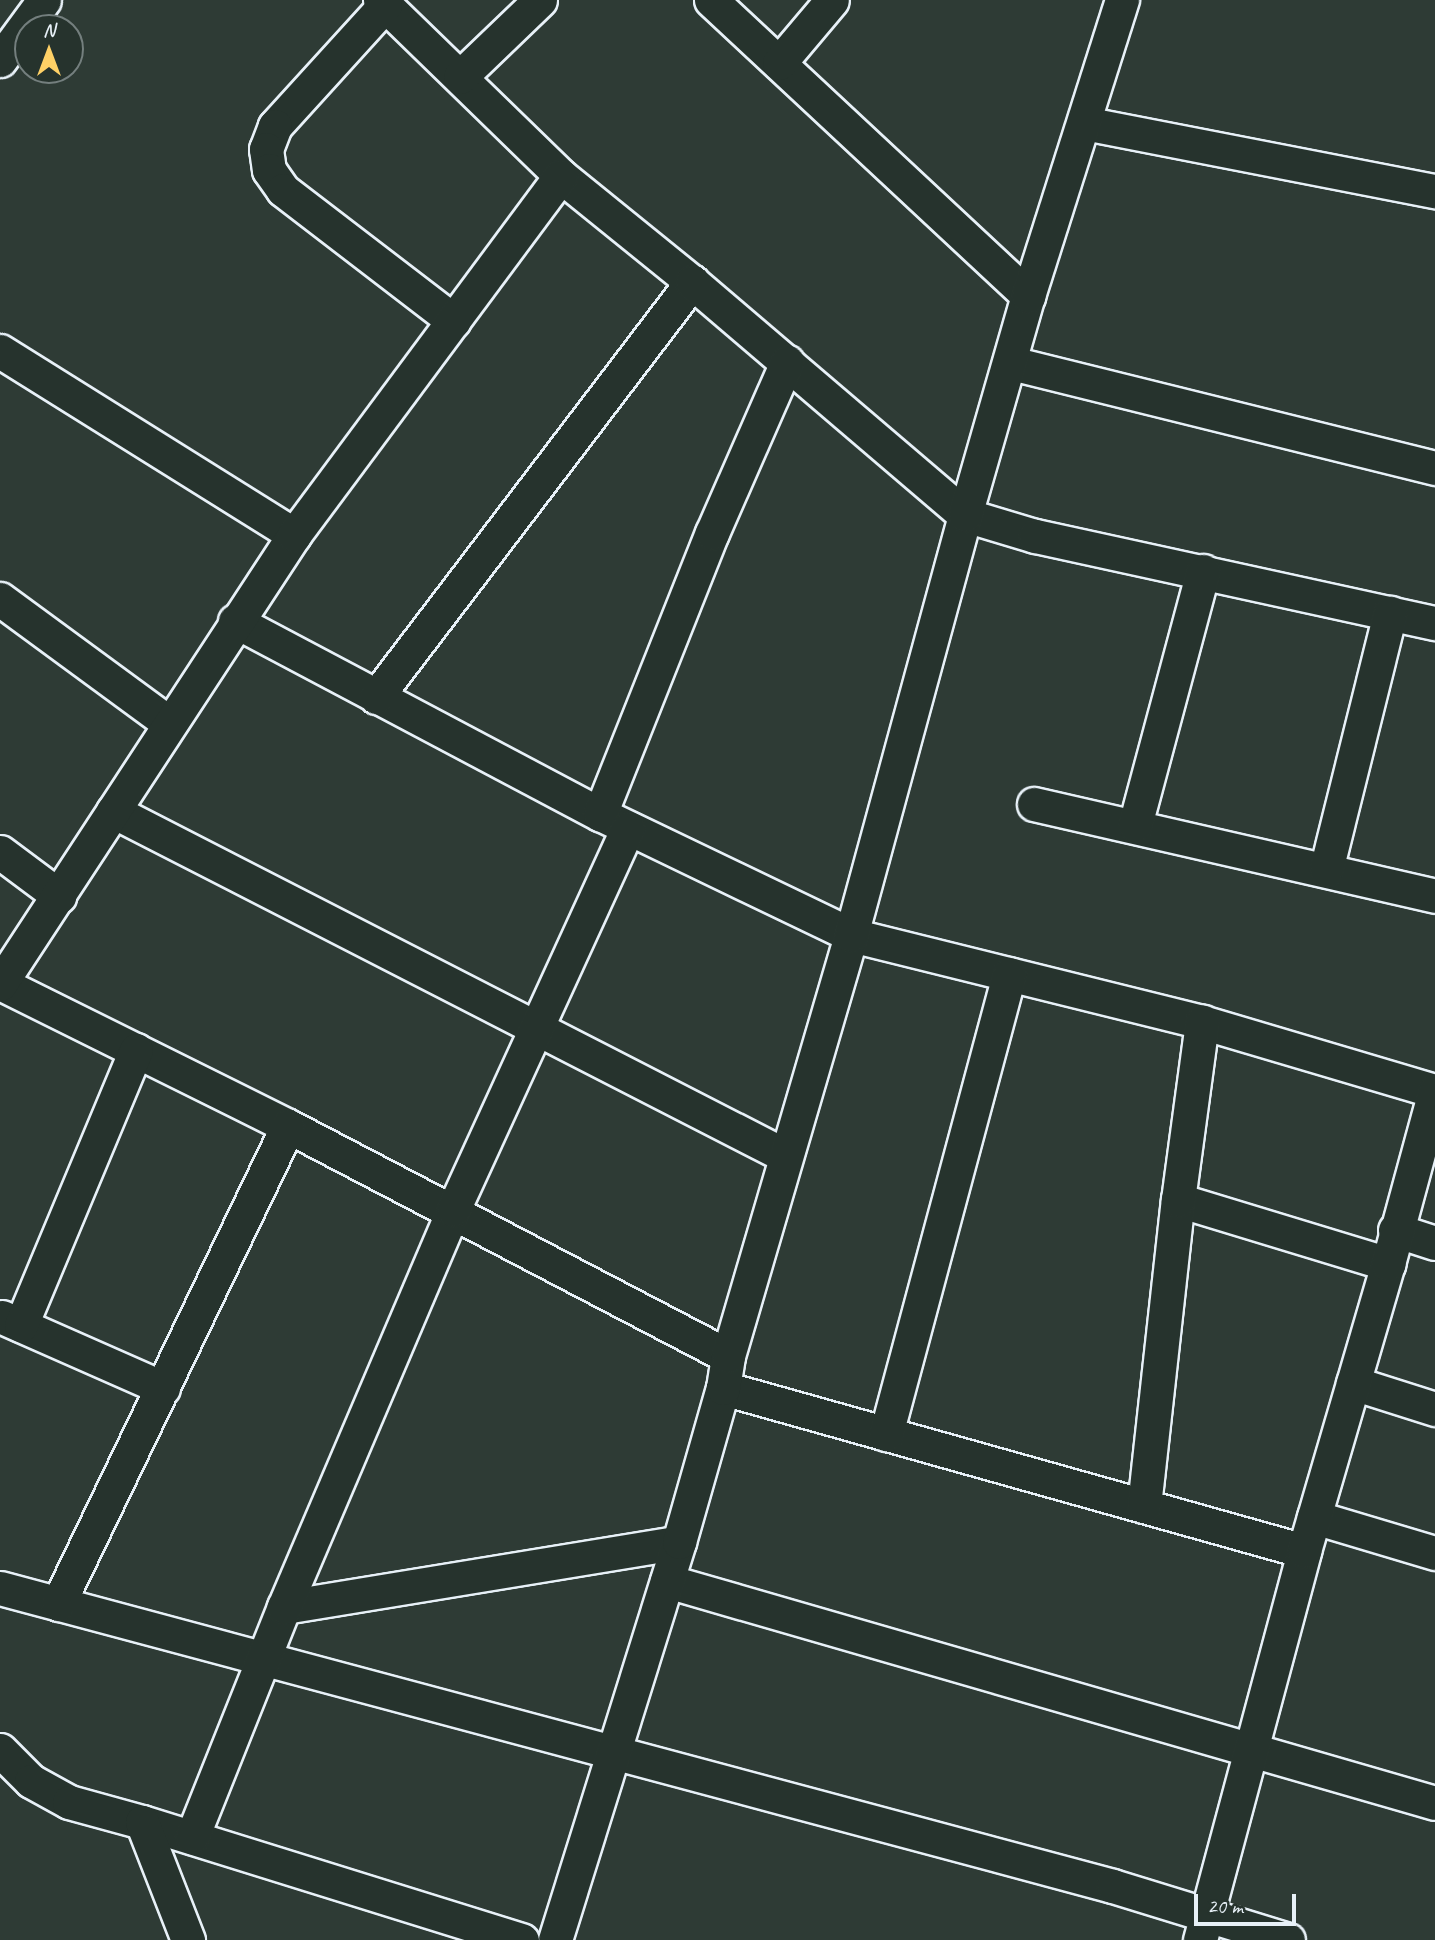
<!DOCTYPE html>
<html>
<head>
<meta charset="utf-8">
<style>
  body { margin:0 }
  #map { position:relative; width:1435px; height:1940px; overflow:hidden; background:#2e3b35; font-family:Caveat,sans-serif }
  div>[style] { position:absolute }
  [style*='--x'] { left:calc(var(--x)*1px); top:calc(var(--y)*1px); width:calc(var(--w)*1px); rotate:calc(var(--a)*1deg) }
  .roads { filter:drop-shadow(2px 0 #e8f1f8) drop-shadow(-2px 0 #e8f1f8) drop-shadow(0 2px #e8f1f8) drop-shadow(0 -2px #e8f1f8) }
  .minor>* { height:33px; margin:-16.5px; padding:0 16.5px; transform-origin:16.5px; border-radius:16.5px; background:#26332d }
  span { translate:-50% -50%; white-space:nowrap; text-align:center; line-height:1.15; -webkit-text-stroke:6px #26332d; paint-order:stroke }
  .north { position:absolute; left:14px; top:14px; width:70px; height:70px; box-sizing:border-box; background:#26332d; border:2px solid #747f7e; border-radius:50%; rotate:0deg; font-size:19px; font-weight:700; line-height:28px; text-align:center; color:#e8f1f8 }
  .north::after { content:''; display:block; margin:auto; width:24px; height:32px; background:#ffd166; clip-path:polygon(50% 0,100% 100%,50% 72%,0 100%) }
  .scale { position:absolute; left:1194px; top:1894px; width:102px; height:32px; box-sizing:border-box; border:4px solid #e8f1f8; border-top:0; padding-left:9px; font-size:21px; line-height:24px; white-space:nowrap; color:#e8f1f8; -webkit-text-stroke:5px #26332d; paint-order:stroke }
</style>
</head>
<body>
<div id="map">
  <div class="roads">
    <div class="minor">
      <div style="--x:380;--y:0;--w:252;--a:44.2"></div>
      <div style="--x:561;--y:176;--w:169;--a:39"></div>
      <div style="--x:711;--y:0;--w:434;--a:43"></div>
      <div style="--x:385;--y:5;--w:164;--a:132.3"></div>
      <div style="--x:275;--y:126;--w:25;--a:111"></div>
      <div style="--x:266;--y:149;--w:21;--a:82"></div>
      <div style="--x:269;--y:170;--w:24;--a:55"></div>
      <div style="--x:283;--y:190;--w:215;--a:37.5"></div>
      <div style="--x:0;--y:60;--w:74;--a:-53.7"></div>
      <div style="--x:779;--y:63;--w:82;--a:-49.9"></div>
      <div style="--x:460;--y:77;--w:111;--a:-43.9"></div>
      <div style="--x:1084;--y:123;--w:358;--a:11"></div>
      <div style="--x:0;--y:351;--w:347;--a:32"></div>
      <div style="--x:1011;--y:363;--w:437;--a:13.9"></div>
      <div style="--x:0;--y:599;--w:210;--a:36.3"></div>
      <div style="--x:235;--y:621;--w:413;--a:27.9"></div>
      <div style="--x:600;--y:814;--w:279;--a:25.7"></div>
      <div style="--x:851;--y:935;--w:362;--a:13.9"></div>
      <div style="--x:1202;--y:1022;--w:243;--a:16.5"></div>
      <div style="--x:376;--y:697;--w:522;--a:-52.71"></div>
      <div style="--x:692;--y:282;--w:359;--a:40.5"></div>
      <div style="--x:965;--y:515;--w:73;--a:16.7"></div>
      <div style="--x:1035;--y:536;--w:409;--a:12.3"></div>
      <div style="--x:1034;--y:804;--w:411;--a:12.9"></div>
      <div style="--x:113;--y:811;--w:756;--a:27.14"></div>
      <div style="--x:600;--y:814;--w:302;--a:-68.3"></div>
      <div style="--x:712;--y:533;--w:187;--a:-66.3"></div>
      <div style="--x:1135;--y:825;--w:263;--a:-75"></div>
      <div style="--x:0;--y:852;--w:74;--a:36.7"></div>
      <div style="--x:1326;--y:870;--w:265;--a:-76"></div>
      <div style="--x:0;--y:983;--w:322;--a:26.4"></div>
      <div style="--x:288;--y:1126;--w:496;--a:27.6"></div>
      <div style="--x:0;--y:984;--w:537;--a:-56.78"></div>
      <div style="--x:294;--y:535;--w:447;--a:-53.4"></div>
      <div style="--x:1178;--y:1200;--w:220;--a:16.9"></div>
      <div style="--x:1395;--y:1230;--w:42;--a:18"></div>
      <div style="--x:2;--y:1317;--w:176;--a:23.8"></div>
      <div style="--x:21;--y:1325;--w:298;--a:-67.3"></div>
      <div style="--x:1353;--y:1383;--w:86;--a:17.6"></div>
      <div style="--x:723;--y:1388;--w:603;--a:15.67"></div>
      <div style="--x:886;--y:1434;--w:476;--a:-75"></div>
      <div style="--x:1144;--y:1506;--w:308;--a:-83.7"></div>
      <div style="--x:1178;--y:1200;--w:180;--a:-82.3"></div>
      <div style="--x:1314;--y:1517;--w:126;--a:16.6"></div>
      <div style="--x:667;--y:1581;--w:799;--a:16.12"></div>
      <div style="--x:0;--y:1588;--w:1152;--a:14.99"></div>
      <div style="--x:1113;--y:1886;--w:183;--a:17.1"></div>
      <div style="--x:58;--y:1604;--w:530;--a:-64.3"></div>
      <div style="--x:284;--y:1607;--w:400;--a:-9.3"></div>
      <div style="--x:0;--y:1750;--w:44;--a:45"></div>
      <div style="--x:31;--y:1781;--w:43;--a:28.9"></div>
      <div style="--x:69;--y:1802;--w:76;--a:15.3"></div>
      <div style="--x:142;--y:1822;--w:398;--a:17.3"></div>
      <div style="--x:142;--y:1822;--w:127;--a:68.7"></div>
      <div style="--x:192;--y:1837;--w:248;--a:-68.2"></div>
      <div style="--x:284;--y:1607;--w:431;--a:-66.9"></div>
      <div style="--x:453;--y:1210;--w:420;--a:-65.4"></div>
      <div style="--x:555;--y:1940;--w:417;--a:-72.7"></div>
      <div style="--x:679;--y:1542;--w:160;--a:-74.1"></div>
      <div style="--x:723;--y:1388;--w:32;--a:-81"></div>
      <div style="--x:728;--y:1356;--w:439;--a:-73.7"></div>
      <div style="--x:851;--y:935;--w:435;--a:-74.8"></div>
      <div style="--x:965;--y:515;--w:228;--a:-74"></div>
      <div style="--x:1028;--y:296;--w:311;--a:-72.4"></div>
      <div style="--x:1200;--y:1940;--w:403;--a:-75"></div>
      <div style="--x:1304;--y:1551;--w:299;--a:-73.7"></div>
      <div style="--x:1388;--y:1264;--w:179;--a:-74.8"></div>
    </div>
  </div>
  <div class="north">N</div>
  <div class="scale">20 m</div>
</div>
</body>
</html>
